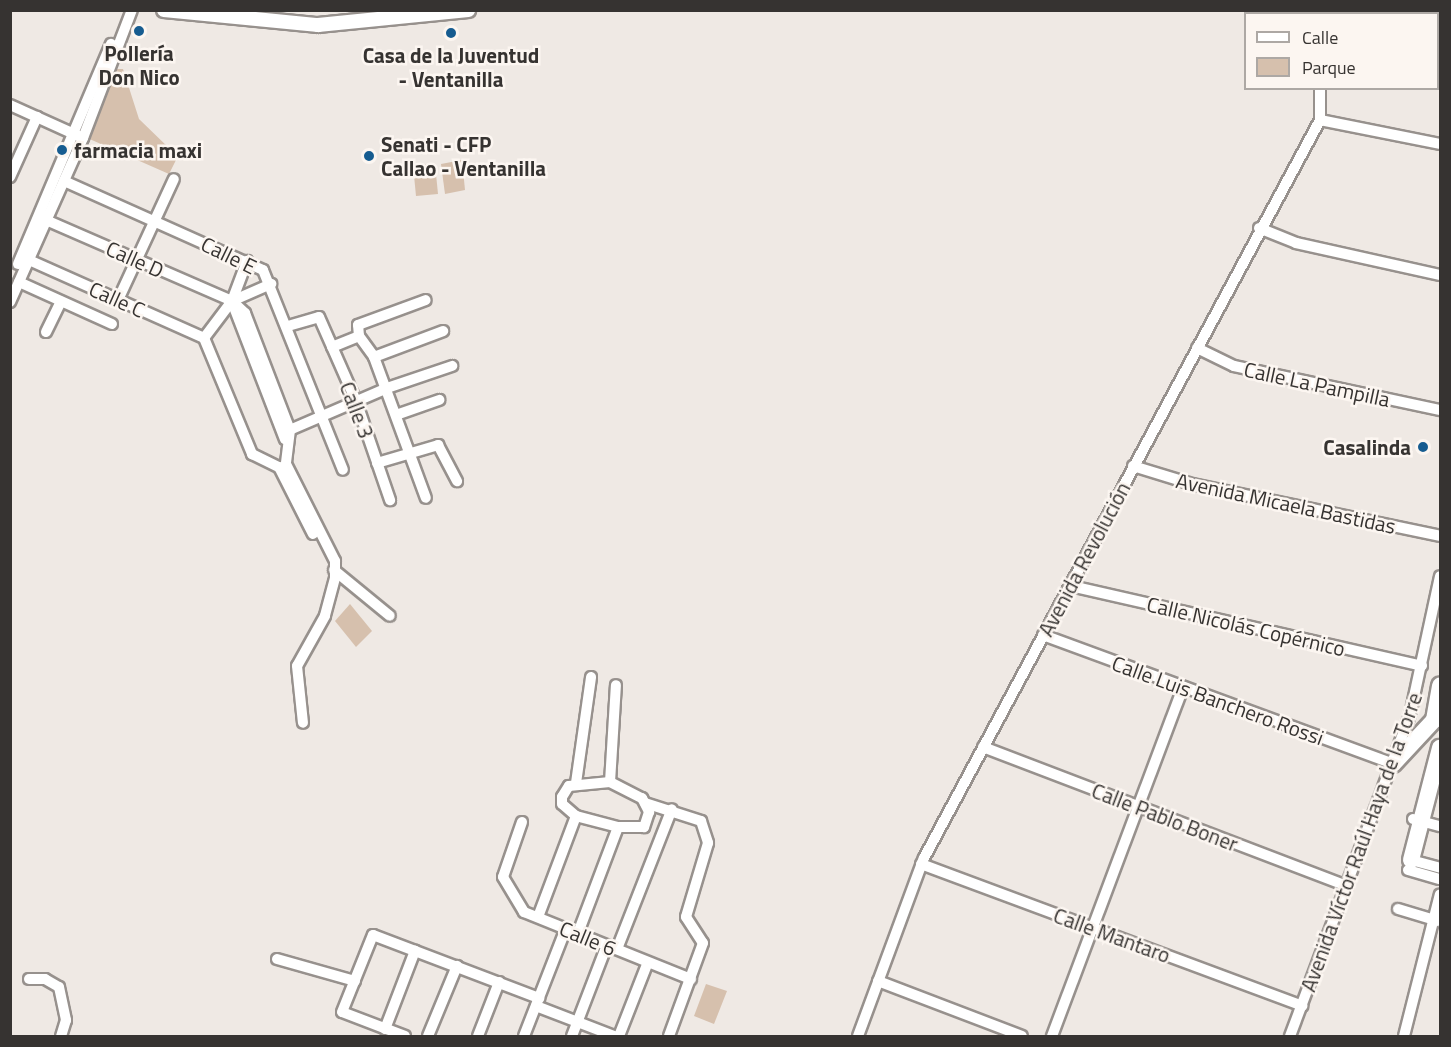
<!DOCTYPE html>
<html>
<head>
<meta charset="utf-8">
<style>
  body { margin:0 }
  #map { position:relative; width:1451px; height:1047px; overflow:hidden; background:#efe9e4; font-family:"Titillium Web",sans-serif }
  div>[style] { position:absolute }
  [style*='--x'] { left:calc(var(--x)*1px); top:calc(var(--y)*1px); width:calc(var(--w)*1px); rotate:calc(var(--a)*1deg) }
  .green>* { inset:0; background:#d6c0ad }
  .roads { filter:drop-shadow(2px 0 #97918d) drop-shadow(-2px 0 #97918d) drop-shadow(0 2px #97918d) drop-shadow(0 -2px #97918d) }
  .minor>* { height:10px; margin:-5px; padding:0 5px; transform-origin:5px; border-radius:5px; background:#fff }
  .major>* { height:14px; margin:-7px; padding:0 7px; transform-origin:7px; border-radius:7px; background:#fff }
  .highway>* { height:16px; margin:-8px; padding:0 8px; transform-origin:8px; border-radius:8px; background:#fff }
  .dots>* { width:16px; height:16px; translate:-50% -50%; box-sizing:border-box; border:3px solid #fcf6f1; border-radius:50% }
  span { translate:-50% -50%; white-space:nowrap; text-align:center; line-height:1.15; -webkit-text-stroke:5px #fcf6f1; paint-order:stroke }
  .poi-label { font-size:21px; color:#363331; font-weight:700 }
  .left { translate:0 -50%; text-align:left }
  .right { translate:-100% -50%; text-align:right }
  .street-label { font-size:21px; color:#363331 }
  .frame { position:absolute; inset:0; border:12px solid #363331; pointer-events:none }
  .legend { position:absolute; left:1244px; top:12px; width:195px; height:78px; box-sizing:border-box; background:#fcf6f1; border:2px solid #ada8a4; margin:0; padding:8px 10px; list-style:none; font-size:18px; color:#363331 }
  .legend li { display:flex; align-items:center; gap:12px; height:30px }
  .legend b { width:30px; border:2px solid #ada8a4 }
</style>
</head>
<body>
<div id="map">
  <div class="green">
    <div style="clip-path:polygon(113px 69px,123px 69px,139px 119px,171px 150px,169px 157px,176px 160px,169px 174px,85px 137px)"></div>
    <div style="clip-path:polygon(462px 160px,465px 190px,445px 194px,441px 164px)"></div>
    <div style="clip-path:polygon(435px 164px,438px 194px,416px 196px,413px 165px)"></div>
    <div style="clip-path:polygon(350px 604px,372px 631px,356px 647px,335px 621px)"></div>
    <div style="clip-path:polygon(706px 984px,727px 991px,714px 1024px,694px 1016px)"></div>
  </div>
  <div class="roads">
    <div class="minor">
      <div style="--x:1335;--y:14;--w:4;--a:-76"></div>
      <div style="--x:1438;--y:66;--w:2;--a:0"></div>
      <div style="--x:10;--y:105;--w:78;--a:24.3"></div>
      <div style="--x:1320;--y:120;--w:122;--a:11.3"></div>
      <div style="--x:10;--y:177;--w:66;--a:-65.8"></div>
      <div style="--x:64;--y:181;--w:218;--a:24.1"></div>
      <div style="--x:263;--y:270;--w:215;--a:68.2"></div>
      <div style="--x:39;--y:217;--w:210;--a:23.5"></div>
      <div style="--x:232;--y:301;--w:18;--a:43"></div>
      <div style="--x:245;--y:313;--w:125;--a:69"></div>
      <div style="--x:290;--y:430;--w:34;--a:97"></div>
      <div style="--x:286;--y:464;--w:109;--a:63.2"></div>
      <div style="--x:335;--y:561;--w:17;--a:90"></div>
      <div style="--x:335;--y:578;--w:39;--a:105"></div>
      <div style="--x:325;--y:616;--w:57;--a:119.2"></div>
      <div style="--x:297;--y:666;--w:57;--a:84"></div>
      <div style="--x:1259;--y:228;--w:40;--a:22"></div>
      <div style="--x:1296;--y:243;--w:148;--a:12.5"></div>
      <div style="--x:29;--y:260;--w:192;--a:24"></div>
      <div style="--x:18;--y:264;--w:239;--a:-67.1"></div>
      <div style="--x:19;--y:282;--w:102;--a:24.3"></div>
      <div style="--x:118;--y:300;--w:133;--a:-65.2"></div>
      <div style="--x:232;--y:301;--w:43;--a:-23.6"></div>
      <div style="--x:10;--y:302;--w:180;--a:-66"></div>
      <div style="--x:83;--y:138;--w:137;--a:-69.1"></div>
      <div style="--x:232;--y:302;--w:147;--a:68.9"></div>
      <div style="--x:288;--y:326;--w:32;--a:-16"></div>
      <div style="--x:319;--y:317;--w:92;--a:66.2"></div>
      <div style="--x:356;--y:401;--w:105;--a:71"></div>
      <div style="--x:46;--y:332;--w:34;--a:-64"></div>
      <div style="--x:359;--y:336;--w:26;--a:54"></div>
      <div style="--x:374;--y:357;--w:150;--a:69.8"></div>
      <div style="--x:359;--y:336;--w:11;--a:-95"></div>
      <div style="--x:358;--y:325;--w:72;--a:-20.2"></div>
      <div style="--x:204;--y:338;--w:126;--a:67.5"></div>
      <div style="--x:252;--y:454;--w:30;--a:26"></div>
      <div style="--x:204;--y:338;--w:46;--a:-52.9"></div>
      <div style="--x:232;--y:301;--w:43;--a:-69.4"></div>
      <div style="--x:332;--y:347;--w:29;--a:-22"></div>
      <div style="--x:1197;--y:348;--w:41;--a:25.9"></div>
      <div style="--x:1234;--y:366;--w:211;--a:12.1"></div>
      <div style="--x:374;--y:357;--w:74;--a:-20.6"></div>
      <div style="--x:396;--y:415;--w:46;--a:-19.2"></div>
      <div style="--x:285;--y:432;--w:111;--a:-23.3"></div>
      <div style="--x:387;--y:388;--w:69;--a:-18.7"></div>
      <div style="--x:377;--y:463;--w:64;--a:-16.4"></div>
      <div style="--x:438;--y:445;--w:41;--a:62.2"></div>
      <div style="--x:1133;--y:466;--w:62;--a:17"></div>
      <div style="--x:1192;--y:484;--w:253;--a:11.8"></div>
      <div style="--x:279;--y:467;--w:75;--a:63.1"></div>
      <div style="--x:334;--y:570;--w:72;--a:39.4"></div>
      <div style="--x:1071;--y:586;--w:360;--a:12.8"></div>
      <div style="--x:1043;--y:635;--w:373;--a:20.2"></div>
      <div style="--x:983;--y:747;--w:390;--a:20.9"></div>
      <div style="--x:610;--y:782;--w:36;--a:27"></div>
      <div style="--x:642;--y:798;--w:16;--a:63"></div>
      <div style="--x:649;--y:812;--w:16;--a:108"></div>
      <div style="--x:644;--y:827;--w:26;--a:180"></div>
      <div style="--x:618;--y:827;--w:43;--a:-165.3"></div>
      <div style="--x:576;--y:816;--w:18;--a:-139"></div>
      <div style="--x:562;--y:804;--w:7;--a:-90"></div>
      <div style="--x:562;--y:797;--w:13;--a:-58"></div>
      <div style="--x:569;--y:786;--w:41;--a:-5.6"></div>
      <div style="--x:610;--y:782;--w:97;--a:-86.5"></div>
      <div style="--x:576;--y:783;--w:107;--a:-81.9"></div>
      <div style="--x:645;--y:803;--w:59;--a:17.8"></div>
      <div style="--x:701;--y:821;--w:23;--a:72"></div>
      <div style="--x:708;--y:843;--w:77;--a:106.6"></div>
      <div style="--x:686;--y:917;--w:31;--a:57"></div>
      <div style="--x:703;--y:943;--w:99;--a:110.1"></div>
      <div style="--x:1413;--y:819;--w:28;--a:15"></div>
      <div style="--x:522;--y:822;--w:58;--a:109.1"></div>
      <div style="--x:503;--y:877;--w:41;--a:59"></div>
      <div style="--x:524;--y:912;--w:180;--a:21.9"></div>
      <div style="--x:1411;--y:860;--w:30;--a:15"></div>
      <div style="--x:921;--y:864;--w:407;--a:20.4"></div>
      <div style="--x:1408;--y:870;--w:33;--a:16"></div>
      <div style="--x:1398;--y:909;--w:42;--a:16.7"></div>
      <div style="--x:538;--y:917;--w:108;--a:-69.4"></div>
      <div style="--x:578;--y:933;--w:113;--a:-69.3"></div>
      <div style="--x:617;--y:949;--w:150;--a:-68.6"></div>
      <div style="--x:277;--y:959;--w:81;--a:15.8"></div>
      <div style="--x:29;--y:979;--w:16;--a:0"></div>
      <div style="--x:45;--y:979;--w:16;--a:30"></div>
      <div style="--x:59;--y:987;--w:34;--a:78"></div>
      <div style="--x:66;--y:1020;--w:17;--a:107"></div>
      <div style="--x:878;--y:981;--w:154;--a:20.9"></div>
      <div style="--x:536;--y:1006;--w:84;--a:21"></div>
      <div style="--x:385;--y:1029;--w:84;--a:-69"></div>
      <div style="--x:405;--y:1036;--w:67;--a:-159.1"></div>
      <div style="--x:342;--y:1012;--w:83;--a:-68.1"></div>
      <div style="--x:373;--y:935;--w:178;--a:20.8"></div>
      <div style="--x:428;--y:1036;--w:76;--a:-67.5"></div>
      <div style="--x:478;--y:1036;--w:58;--a:-68.7"></div>
      <div style="--x:524;--y:1036;--w:116;--a:-68.7"></div>
      <div style="--x:572;--y:1036;--w:97;--a:-69"></div>
      <div style="--x:619;--y:1036;--w:79;--a:-68.6"></div>
      <div style="--x:858;--y:1036;--w:190;--a:-69.7"></div>
      <div style="--x:924;--y:858;--w:838;--a:-61.78"></div>
      <div style="--x:1320;--y:120;--w:32;--a:-90"></div>
      <div style="--x:1052;--y:1036;--w:373;--a:-69.4"></div>
      <div style="--x:1290;--y:1036;--w:343;--a:-69.5"></div>
      <div style="--x:1410;--y:715;--w:142;--a:-77.8"></div>
      <div style="--x:1404;--y:1036;--w:146;--a:-75.8"></div>
    </div>
    <div class="major">
      <div style="--x:164;--y:10;--w:155;--a:5.6"></div>
      <div style="--x:318;--y:25;--w:151;--a:-5.7"></div>
    </div>
    <div class="highway">
      <div style="--x:1393;--y:764;--w:60;--a:-47"></div>
      <div style="--x:1434;--y:720;--w:35;--a:-80"></div>
      <div style="--x:1411;--y:860;--w:116;--a:-75.5"></div>
    </div>
  </div>
  <div class="dots">
    <div style="left:139px;top:31px;background:#165c90"></div>
    <div style="left:451px;top:33px;background:#165c90"></div>
    <div style="left:62px;top:150px;background:#165c90"></div>
    <div style="left:369px;top:156px;background:#165c90"></div>
    <div style="left:1423px;top:447px;background:#165c90"></div>
  </div>
  <div class="poi-label">
    <span style="left:139px;top:65px">Pollería<br>Don Nico</span>
    <span style="left:451px;top:67px">Casa de la Juventud<br>- Ventanilla</span>
    <span class="left" style="left:381px;top:156px">Senati - CFP<br>Callao - Ventanilla</span>
    <span class="left" style="left:74px;top:150px">farmacia maxi</span>
    <span class="right" style="left:1411px;top:447px">Casalinda</span>
  </div>
  <div class="street-label">
    <span style="left:229px;top:255px;rotate:26deg">Calle E</span>
    <span style="left:135px;top:259px;rotate:24deg">Calle D</span>
    <span style="left:117px;top:299px;rotate:24deg">Calle C</span>
    <span style="left:1317px;top:384px;rotate:12deg">Calle La Pampilla</span>
    <span style="left:357px;top:410px;rotate:69deg">Calle 3</span>
    <span style="left:1286px;top:503px;rotate:12deg">Avenida Micaela Bastidas</span>
    <span style="left:1084px;top:559px;rotate:-62deg">Avenida Revolución</span>
    <span style="left:1246px;top:626px;rotate:13deg">Calle Nicolás Copérnico</span>
    <span style="left:1218px;top:700px;rotate:20deg">Calle Luis Banchero Rossi</span>
    <span style="left:1165px;top:817px;rotate:21deg">Calle Pablo Boner</span>
    <span style="left:1361px;top:842px;rotate:-70deg">Avenida Víctor Raúl Haya de la Torre</span>
    <span style="left:1112px;top:935px;rotate:20deg">Calle Mantaro</span>
    <span style="left:588px;top:938px;rotate:22deg">Calle 6</span>
  </div>
  <div class="frame"></div>
  <ul class="legend">
  <li><b style="height:8px;background:#fff"></b>Calle</li>
  <li><b style="height:16px;background:#d6c0ad"></b>Parque</li>
  </ul>
</div>
</body>
</html>
